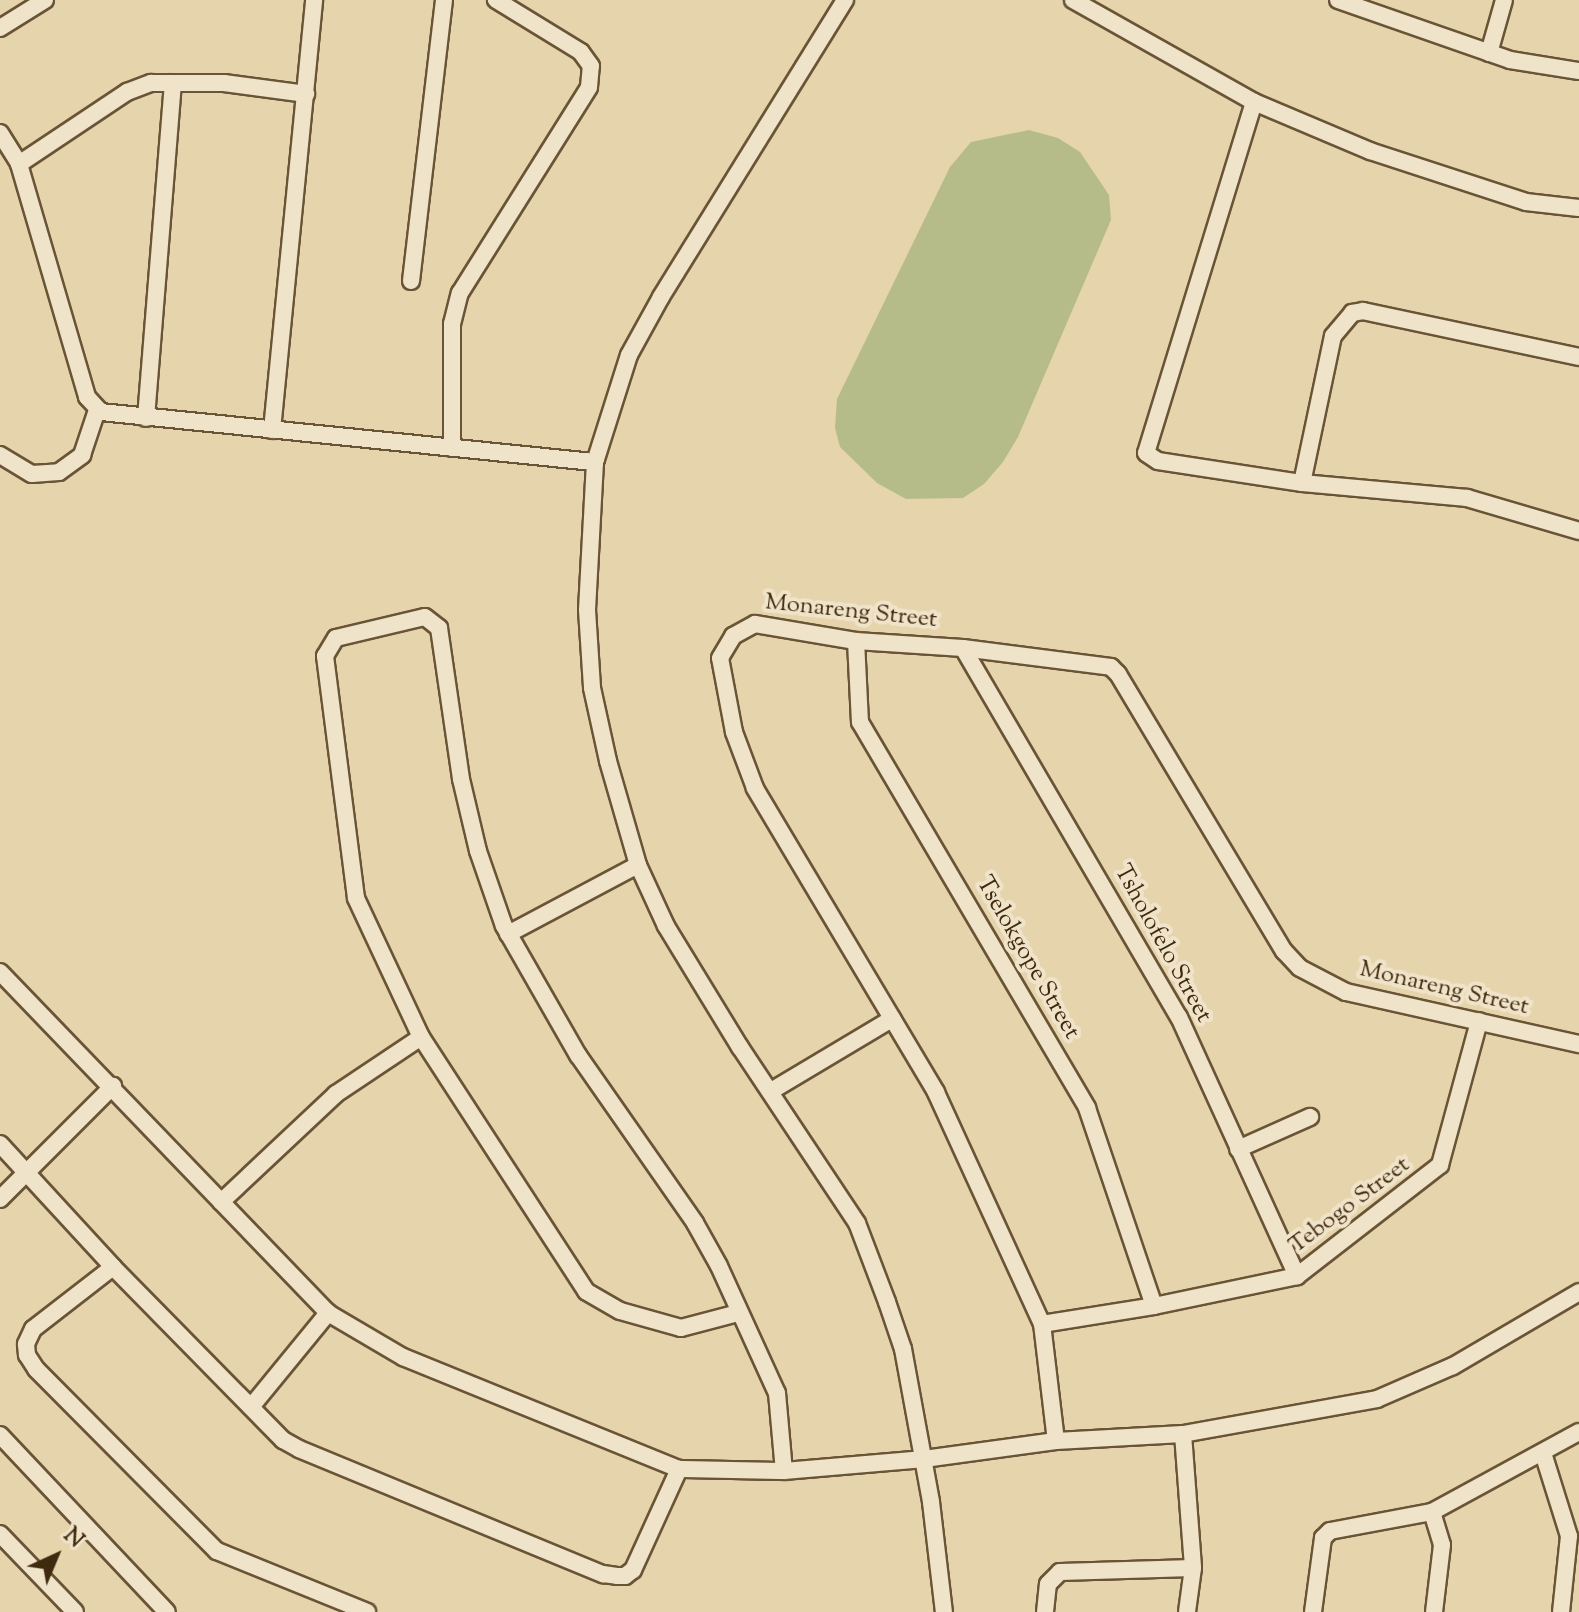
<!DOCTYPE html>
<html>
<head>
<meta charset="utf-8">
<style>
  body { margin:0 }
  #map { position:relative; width:1579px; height:1612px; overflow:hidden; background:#e6d4ac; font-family:"Sorts Mill Goudy",serif }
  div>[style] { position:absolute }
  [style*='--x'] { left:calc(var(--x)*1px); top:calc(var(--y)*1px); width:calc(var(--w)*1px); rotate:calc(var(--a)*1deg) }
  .green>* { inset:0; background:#b6bc89 }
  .roads { filter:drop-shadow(2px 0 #6a5436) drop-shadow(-2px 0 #6a5436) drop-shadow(0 2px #6a5436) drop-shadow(0 -2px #6a5436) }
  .street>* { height:16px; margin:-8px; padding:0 8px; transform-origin:8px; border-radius:8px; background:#efe3c9 }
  span { translate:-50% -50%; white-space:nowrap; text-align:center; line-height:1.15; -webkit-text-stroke:8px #efe3c9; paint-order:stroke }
  .street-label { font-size:24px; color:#402a0f }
  .north { position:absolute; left:16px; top:1516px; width:80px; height:80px; -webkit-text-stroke:6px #efe3c9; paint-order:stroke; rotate:44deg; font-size:22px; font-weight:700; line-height:32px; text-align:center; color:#402a0f }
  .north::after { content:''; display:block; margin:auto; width:28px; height:36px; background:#402a0f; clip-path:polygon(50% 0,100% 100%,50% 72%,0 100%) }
</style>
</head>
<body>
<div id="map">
  <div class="green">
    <div style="clip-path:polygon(1029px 130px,1058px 138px,1080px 152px,1109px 195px,1111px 220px,1018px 437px,1003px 462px,984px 484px,963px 498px,906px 499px,877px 483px,840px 447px,835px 428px,837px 399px,950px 167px,971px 142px)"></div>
  </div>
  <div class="roads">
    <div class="street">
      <div style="--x:845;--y:0;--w:349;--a:121.8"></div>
      <div style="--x:661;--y:297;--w:66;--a:118.9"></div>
      <div style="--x:629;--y:355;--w:112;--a:107.6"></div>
      <div style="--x:595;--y:462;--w:148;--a:93.1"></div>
      <div style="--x:587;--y:610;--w:78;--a:86.3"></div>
      <div style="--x:592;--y:688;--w:75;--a:77.6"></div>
      <div style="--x:608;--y:761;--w:108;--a:73.9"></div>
      <div style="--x:638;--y:865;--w:67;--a:65.3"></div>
      <div style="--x:666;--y:926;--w:142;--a:58.6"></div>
      <div style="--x:740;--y:1047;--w:211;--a:56.4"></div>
      <div style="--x:857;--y:1223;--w:85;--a:69.2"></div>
      <div style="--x:887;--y:1302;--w:50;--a:71.2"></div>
      <div style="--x:903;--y:1349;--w:156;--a:79.6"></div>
      <div style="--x:931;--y:1502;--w:111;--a:83.3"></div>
      <div style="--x:1073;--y:0;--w:208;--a:29.4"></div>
      <div style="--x:1254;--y:102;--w:126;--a:22.9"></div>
      <div style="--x:1370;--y:151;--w:164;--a:18.1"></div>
      <div style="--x:1526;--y:202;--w:53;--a:6.5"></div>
      <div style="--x:1338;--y:0;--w:182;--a:19.2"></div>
      <div style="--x:1510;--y:60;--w:70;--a:9.1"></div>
      <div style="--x:0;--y:28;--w:53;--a:-31.9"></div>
      <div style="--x:1489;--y:53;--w:55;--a:-74.2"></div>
      <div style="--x:1254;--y:102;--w:367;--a:107.1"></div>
      <div style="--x:1146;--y:453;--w:14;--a:34"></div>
      <div style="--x:1158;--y:461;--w:146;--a:8.7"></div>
      <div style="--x:1302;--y:483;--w:166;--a:5.2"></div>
      <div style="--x:1467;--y:498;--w:117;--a:16.4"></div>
      <div style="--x:0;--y:133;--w:36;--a:58"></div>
      <div style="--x:19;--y:164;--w:243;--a:73.7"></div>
      <div style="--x:87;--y:397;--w:21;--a:47"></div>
      <div style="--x:101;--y:412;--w:497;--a:5.8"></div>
      <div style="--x:19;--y:164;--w:130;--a:-33.7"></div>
      <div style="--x:127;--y:92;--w:26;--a:-21"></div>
      <div style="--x:151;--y:83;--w:73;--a:0"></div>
      <div style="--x:224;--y:83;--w:83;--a:7.6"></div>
      <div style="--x:411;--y:281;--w:283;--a:-83.3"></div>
      <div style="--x:146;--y:418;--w:336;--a:-85.4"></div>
      <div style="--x:272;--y:430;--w:432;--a:-84.4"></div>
      <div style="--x:452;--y:448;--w:124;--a:-90"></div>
      <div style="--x:452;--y:324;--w:32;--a:-76"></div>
      <div style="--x:460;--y:293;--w:243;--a:-57.9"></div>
      <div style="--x:589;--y:87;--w:21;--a:-85"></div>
      <div style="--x:591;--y:66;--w:17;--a:-126"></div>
      <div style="--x:581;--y:52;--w:100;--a:-148.5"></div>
      <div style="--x:0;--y:455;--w:37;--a:31"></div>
      <div style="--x:32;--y:474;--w:27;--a:-4"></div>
      <div style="--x:59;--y:472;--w:29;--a:-36"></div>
      <div style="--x:82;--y:455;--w:47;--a:-71.6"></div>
      <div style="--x:1302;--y:483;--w:150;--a:-78.1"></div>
      <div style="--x:1333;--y:336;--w:30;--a:-50"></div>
      <div style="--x:1352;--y:313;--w:11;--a:-10"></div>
      <div style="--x:1363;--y:311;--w:221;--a:12"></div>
      <div style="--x:856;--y:641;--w:81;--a:87.2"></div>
      <div style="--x:860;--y:722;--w:448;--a:59.5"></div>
      <div style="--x:1087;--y:1108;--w:209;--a:71.3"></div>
      <div style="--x:963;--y:648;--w:428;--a:59.7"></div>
      <div style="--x:1179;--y:1017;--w:285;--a:65.5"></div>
      <div style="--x:508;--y:934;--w:147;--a:-28"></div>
      <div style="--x:0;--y:972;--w:473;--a:46.1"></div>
      <div style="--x:328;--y:1313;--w:87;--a:30.4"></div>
      <div style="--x:403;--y:1357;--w:298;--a:22.1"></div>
      <div style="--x:679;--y:1469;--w:105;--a:1.1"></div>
      <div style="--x:771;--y:1091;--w:141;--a:-30.8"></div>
      <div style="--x:0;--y:1144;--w:167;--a:47.4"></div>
      <div style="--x:113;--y:1267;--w:243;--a:45.5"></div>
      <div style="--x:283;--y:1440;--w:18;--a:29"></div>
      <div style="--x:299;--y:1449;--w:329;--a:22.4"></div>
      <div style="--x:603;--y:1574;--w:14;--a:8"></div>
      <div style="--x:617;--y:1576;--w:8;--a:0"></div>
      <div style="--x:625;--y:1576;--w:10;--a:-37"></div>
      <div style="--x:633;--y:1570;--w:111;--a:-65.5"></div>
      <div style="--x:1238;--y:1149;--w:79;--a:-24"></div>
      <div style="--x:0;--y:1199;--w:160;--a:-45"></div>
      <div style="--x:221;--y:1202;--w:158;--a:-43.2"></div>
      <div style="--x:336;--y:1094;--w:102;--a:-33.8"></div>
      <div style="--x:113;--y:1267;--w:101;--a:142.2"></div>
      <div style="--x:33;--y:1329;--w:17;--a:115"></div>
      <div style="--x:26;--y:1344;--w:11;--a:85"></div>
      <div style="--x:27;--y:1355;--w:17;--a:57"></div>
      <div style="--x:36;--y:1369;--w:257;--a:45.2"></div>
      <div style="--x:217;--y:1551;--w:162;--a:22.1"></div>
      <div style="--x:738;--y:1313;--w:59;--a:165.3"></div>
      <div style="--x:681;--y:1328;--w:63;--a:-164.4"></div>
      <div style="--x:620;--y:1311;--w:39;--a:-150"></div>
      <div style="--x:586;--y:1291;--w:303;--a:-123"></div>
      <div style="--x:421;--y:1037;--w:153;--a:-115.1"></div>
      <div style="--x:356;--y:898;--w:244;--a:-97.3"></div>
      <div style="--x:325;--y:656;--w:21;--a:-59"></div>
      <div style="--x:336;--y:638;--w:91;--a:-13.3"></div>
      <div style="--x:425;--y:617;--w:18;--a:38"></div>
      <div style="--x:439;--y:628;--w:153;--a:81.7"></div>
      <div style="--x:461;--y:779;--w:74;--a:76.7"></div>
      <div style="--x:478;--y:851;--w:79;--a:70.9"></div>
      <div style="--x:504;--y:926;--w:149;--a:60.2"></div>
      <div style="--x:578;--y:1055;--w:205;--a:55.1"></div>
      <div style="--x:695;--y:1223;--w:49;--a:60.8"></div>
      <div style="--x:719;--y:1266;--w:140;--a:65.5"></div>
      <div style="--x:777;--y:1393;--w:78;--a:84.9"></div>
      <div style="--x:784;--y:1471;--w:141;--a:-4.9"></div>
      <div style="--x:924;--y:1459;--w:133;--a:-7.8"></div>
      <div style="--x:1056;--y:1441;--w:127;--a:-3.2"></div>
      <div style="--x:1183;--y:1434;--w:197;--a:-10.2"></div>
      <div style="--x:1377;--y:1399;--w:83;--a:-23.5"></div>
      <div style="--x:1453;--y:1366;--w:146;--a:-30.4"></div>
      <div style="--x:1042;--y:1324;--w:113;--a:-9.1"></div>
      <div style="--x:1154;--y:1306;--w:146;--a:-11.8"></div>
      <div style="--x:1297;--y:1276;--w:181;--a:-37.8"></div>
      <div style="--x:1440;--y:1165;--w:149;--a:-74.8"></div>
      <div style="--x:251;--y:1407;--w:122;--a:-50.7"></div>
      <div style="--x:1183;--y:1434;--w:134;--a:85.7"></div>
      <div style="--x:1193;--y:1568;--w:44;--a:97.8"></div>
      <div style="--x:0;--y:1435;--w:243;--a:46.7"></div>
      <div style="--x:1056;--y:1441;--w:118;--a:-96.8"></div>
      <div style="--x:1042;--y:1324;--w:255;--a:-114.6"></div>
      <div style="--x:936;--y:1092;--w:354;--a:-120.8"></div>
      <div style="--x:755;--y:788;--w:60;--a:-110.6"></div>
      <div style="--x:734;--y:732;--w:75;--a:-100.7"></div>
      <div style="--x:720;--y:658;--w:26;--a:-59"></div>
      <div style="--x:733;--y:636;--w:25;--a:-29"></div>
      <div style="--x:755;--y:624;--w:102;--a:9.6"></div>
      <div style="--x:856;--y:641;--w:107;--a:3.7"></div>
      <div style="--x:963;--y:648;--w:149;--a:7.3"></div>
      <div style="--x:1111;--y:667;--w:10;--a:45"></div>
      <div style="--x:1118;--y:674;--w:323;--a:59.1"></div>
      <div style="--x:1284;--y:951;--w:23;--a:47"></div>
      <div style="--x:1300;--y:968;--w:52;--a:27.6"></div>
      <div style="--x:1346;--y:992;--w:239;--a:12.6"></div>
      <div style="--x:1543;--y:1453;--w:87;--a:72.6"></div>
      <div style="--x:1569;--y:1536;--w:76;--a:96"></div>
      <div style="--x:1432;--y:1512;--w:34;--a:73"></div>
      <div style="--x:1442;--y:1545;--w:67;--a:96.8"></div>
      <div style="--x:0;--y:1534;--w:108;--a:46.1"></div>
      <div style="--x:1045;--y:1612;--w:28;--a:-84"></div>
      <div style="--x:1048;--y:1584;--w:17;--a:-45"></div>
      <div style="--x:1060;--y:1572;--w:133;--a:-1.7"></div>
      <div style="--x:1313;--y:1612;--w:75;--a:-82.3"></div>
      <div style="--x:1323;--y:1538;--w:10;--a:-45"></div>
      <div style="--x:1330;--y:1531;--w:104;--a:-10.6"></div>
      <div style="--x:1432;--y:1512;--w:167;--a:-28.6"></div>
    </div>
  </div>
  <div class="street-label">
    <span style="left:851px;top:612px;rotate:6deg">Monareng Street</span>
    <span style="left:1162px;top:944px;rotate:61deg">Tsholofelo Street</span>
    <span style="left:1027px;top:958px;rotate:60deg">Tselokgope Street</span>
    <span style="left:1444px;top:989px;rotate:13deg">Monareng Street</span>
    <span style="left:1350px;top:1206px;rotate:-37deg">Tebogo Street</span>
  </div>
  <div class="north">N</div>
</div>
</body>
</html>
